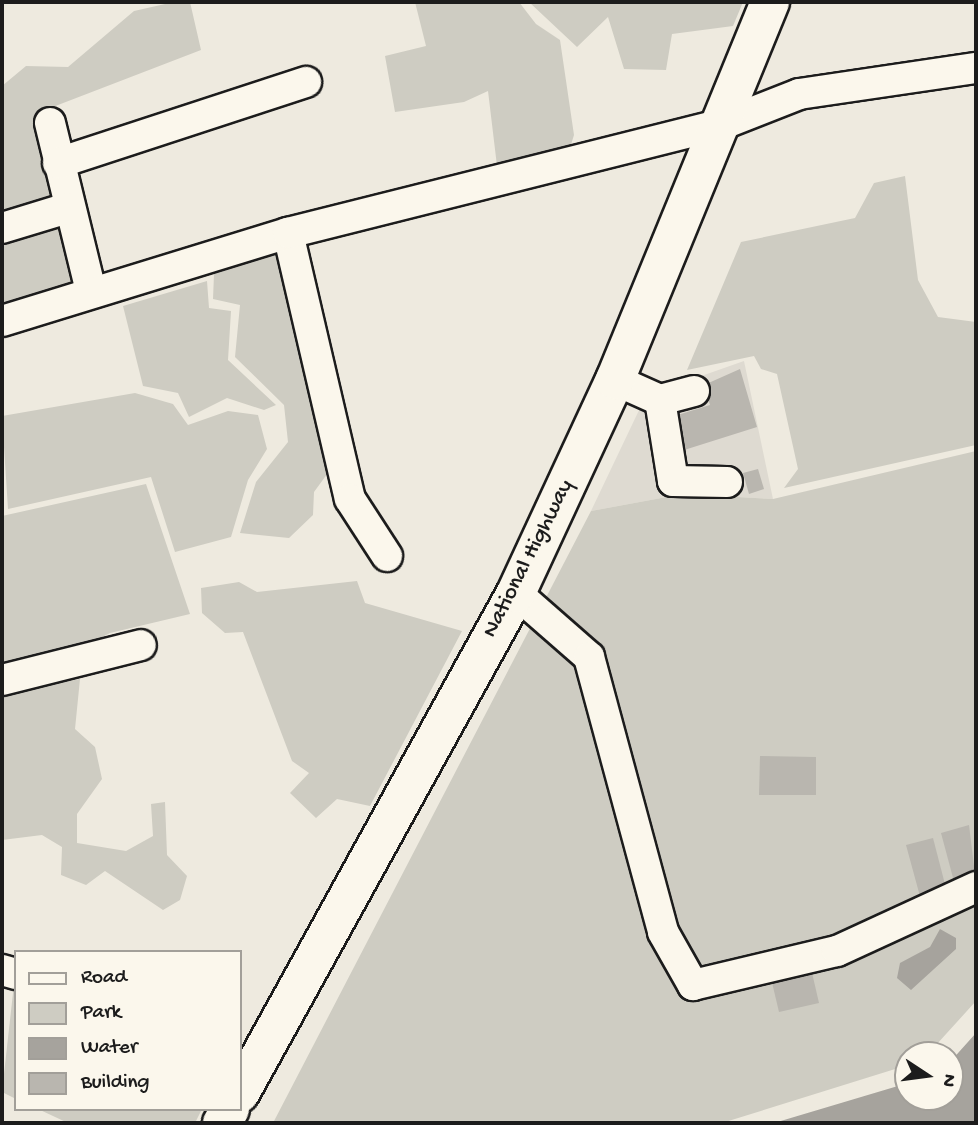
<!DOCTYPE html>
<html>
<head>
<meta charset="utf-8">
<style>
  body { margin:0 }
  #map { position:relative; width:978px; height:1125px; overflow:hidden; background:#eeeadf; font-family:"Gochi Hand",sans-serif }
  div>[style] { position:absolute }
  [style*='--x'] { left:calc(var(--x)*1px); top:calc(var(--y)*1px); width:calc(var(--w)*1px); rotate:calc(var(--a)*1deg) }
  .built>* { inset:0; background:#dedad1 }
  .green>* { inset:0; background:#ceccc2 }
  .water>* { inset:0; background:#a6a39d }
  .building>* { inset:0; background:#b9b6af }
  .roads { filter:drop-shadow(2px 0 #1c1c1c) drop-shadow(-2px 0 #1c1c1c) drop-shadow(0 2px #1c1c1c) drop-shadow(0 -2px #1c1c1c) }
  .minor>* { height:30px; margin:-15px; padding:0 15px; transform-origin:15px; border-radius:15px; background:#fbf7ec }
  .major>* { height:38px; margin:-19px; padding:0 19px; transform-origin:19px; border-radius:19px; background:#fbf7ec }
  span { translate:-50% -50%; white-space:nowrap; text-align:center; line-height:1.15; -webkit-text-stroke:6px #fbf7ec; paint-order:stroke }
  .street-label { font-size:23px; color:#1c1c1c }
  .frame { position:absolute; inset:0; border:4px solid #1c1c1c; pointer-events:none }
  .legend { position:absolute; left:14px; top:950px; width:228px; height:161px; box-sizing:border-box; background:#fbf7ec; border:2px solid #a29f99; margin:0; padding:9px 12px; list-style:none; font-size:21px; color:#1c1c1c }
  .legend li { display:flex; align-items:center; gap:14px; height:35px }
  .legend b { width:35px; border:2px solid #a29f99 }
  .north { position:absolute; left:894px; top:1041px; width:70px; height:70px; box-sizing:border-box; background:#fbf7ec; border:2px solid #a29f99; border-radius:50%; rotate:103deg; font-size:19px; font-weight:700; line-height:28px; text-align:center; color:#1c1c1c }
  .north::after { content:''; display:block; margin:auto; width:24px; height:32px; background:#1c1c1c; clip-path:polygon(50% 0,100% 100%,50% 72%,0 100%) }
</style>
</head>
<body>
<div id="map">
  <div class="built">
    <div style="clip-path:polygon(744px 361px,773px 499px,683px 494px,591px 511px,651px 385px,670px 387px)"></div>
  </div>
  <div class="green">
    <div style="clip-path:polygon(174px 2px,190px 2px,201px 50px,45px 110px,83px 288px,2px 312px,2px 86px,26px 66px,68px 67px,134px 11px)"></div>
    <div style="clip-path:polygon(415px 2px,519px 2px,536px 24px,560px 40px,574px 135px,569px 151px,497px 166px,488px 91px,464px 102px,395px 112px,385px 56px,426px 46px)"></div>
    <div style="clip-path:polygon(529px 2px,743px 2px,733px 26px,672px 34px,666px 70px,624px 69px,608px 17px,577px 47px)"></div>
    <div style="clip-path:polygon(905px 176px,918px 280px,938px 317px,976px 322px,976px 445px,784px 488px,798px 469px,777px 374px,761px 369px,754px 356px,687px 370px,741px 242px,855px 218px,874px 183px)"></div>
    <div style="clip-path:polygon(280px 252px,333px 466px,314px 492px,313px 515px,289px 538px,240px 533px,256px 482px,288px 442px,284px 405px,235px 357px,240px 305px,213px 299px,214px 274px)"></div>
    <div style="clip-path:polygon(207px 281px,209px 308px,231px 311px,228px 360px,276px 405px,264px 410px,227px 398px,189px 417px,178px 393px,143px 386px,123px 306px)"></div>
    <div style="clip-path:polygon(135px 393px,173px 404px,188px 425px,228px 411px,258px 415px,267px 449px,248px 480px,231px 537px,175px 552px,151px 477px,8px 509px,2px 416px)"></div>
    <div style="clip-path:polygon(976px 451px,976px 1001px,927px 1055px,908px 1055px,908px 1065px,722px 1123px,273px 1123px,591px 511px,683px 494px,773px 499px)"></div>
    <div style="clip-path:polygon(146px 484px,190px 614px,110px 633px,67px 655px,2px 671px,2px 516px)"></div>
    <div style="clip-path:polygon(357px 581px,365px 603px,462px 631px,370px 806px,337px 799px,316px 818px,290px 793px,309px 773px,292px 761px,243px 632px,225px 633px,202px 613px,201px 588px,239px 582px,257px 592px)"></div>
    <div style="clip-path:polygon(80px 679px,75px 729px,95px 747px,102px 779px,77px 814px,77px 843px,126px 851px,153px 836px,151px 804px,165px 802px,167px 855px,187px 876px,180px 900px,163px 910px,105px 871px,86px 885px,61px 875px,62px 847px,42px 835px,2px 840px,2px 694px)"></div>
    <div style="clip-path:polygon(14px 984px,16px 984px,16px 1099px,2px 1092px)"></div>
    <div style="clip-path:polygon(38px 1109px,202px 1109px,195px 1123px,68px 1123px)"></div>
  </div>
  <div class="water">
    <div style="clip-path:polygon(940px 929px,956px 938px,956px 949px,911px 990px,897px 978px,900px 963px,930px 947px)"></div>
    <div style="clip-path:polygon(976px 1033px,976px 1123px,774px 1123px,908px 1083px,908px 1097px,950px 1097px,950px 1062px)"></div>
  </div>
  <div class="building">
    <div style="clip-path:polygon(740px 369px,757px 427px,681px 451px,671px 417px,710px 405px,704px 385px)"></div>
    <div style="clip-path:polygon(758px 469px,764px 489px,749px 494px,743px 473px)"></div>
    <div style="clip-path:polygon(760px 756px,816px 757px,816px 795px,759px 795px)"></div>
    <div style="clip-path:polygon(969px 825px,976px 883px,956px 889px,941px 833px)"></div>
    <div style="clip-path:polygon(933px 838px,947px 892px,921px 900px,906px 845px)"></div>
    <div style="clip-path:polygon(810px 964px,819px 1003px,779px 1012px,770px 974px)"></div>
  </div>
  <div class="roads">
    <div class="minor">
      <div style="--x:50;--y:123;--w:173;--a:76.3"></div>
      <div style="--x:58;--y:163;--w:261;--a:-18.1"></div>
      <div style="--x:2;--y:228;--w:69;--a:-16.9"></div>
      <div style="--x:288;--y:233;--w:273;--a:76.9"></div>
      <div style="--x:350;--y:499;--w:68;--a:57"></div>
      <div style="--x:2;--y:321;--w:299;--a:-17.1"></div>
      <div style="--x:288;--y:233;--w:448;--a:-14.1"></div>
      <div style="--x:723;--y:124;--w:82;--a:-21.5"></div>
      <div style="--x:799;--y:94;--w:179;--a:-8.4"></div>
      <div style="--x:615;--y:380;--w:49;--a:24"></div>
      <div style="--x:694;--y:391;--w:35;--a:165"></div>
      <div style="--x:660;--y:400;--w:82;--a:80.9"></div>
      <div style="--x:673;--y:481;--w:54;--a:1.1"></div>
      <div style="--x:516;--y:593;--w:97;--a:41.2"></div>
      <div style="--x:589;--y:657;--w:285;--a:74.9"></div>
      <div style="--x:663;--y:932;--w:61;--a:60.5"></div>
      <div style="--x:693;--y:985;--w:148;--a:-13.3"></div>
      <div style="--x:837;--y:951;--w:153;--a:-24.7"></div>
      <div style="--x:2;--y:680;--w:143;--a:-14.1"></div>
      <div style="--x:2;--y:970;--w:15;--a:16"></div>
    </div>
    <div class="major">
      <div style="--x:240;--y:1093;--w:571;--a:-61.1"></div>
      <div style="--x:516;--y:593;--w:235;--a:-65.1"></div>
      <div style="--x:615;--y:380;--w:409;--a:-67.7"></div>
      <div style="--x:222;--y:1123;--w:16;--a:-60"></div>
    </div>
  </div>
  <div class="street-label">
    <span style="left:529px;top:559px;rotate:-63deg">National Highway</span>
  </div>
  <div class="frame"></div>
  <ul class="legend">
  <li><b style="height:9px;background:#fbf7ec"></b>Road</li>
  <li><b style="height:19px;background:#ceccc2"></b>Park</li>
  <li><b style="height:19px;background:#a6a39d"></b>Water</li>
  <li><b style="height:19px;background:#b9b6af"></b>Building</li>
  </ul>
  <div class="north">N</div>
</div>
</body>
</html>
